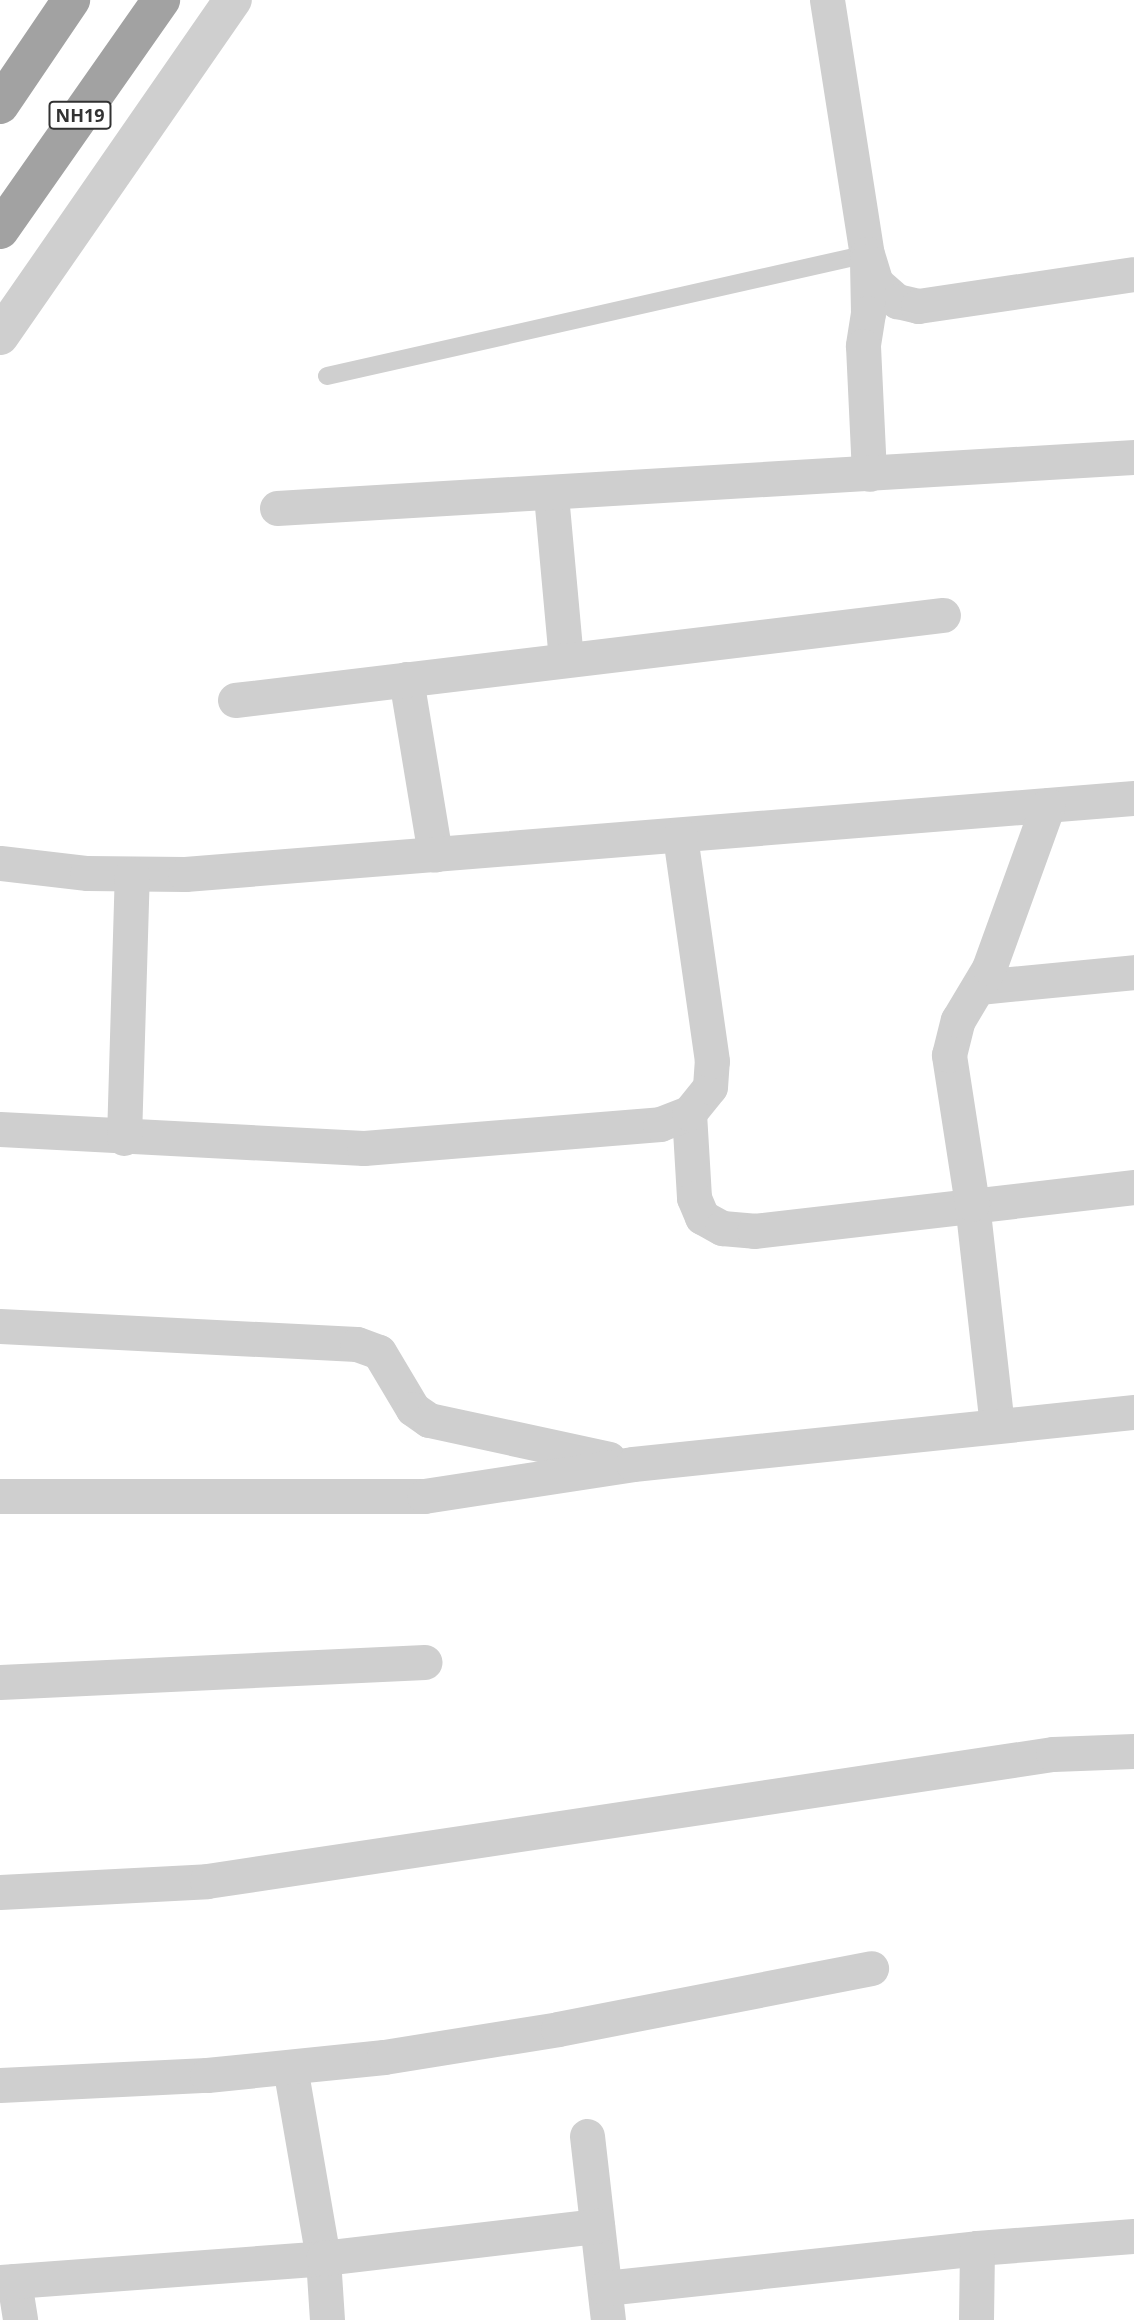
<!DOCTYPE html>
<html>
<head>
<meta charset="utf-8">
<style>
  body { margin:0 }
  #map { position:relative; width:1134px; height:2320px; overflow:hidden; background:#fff; font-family:"Noto Sans",sans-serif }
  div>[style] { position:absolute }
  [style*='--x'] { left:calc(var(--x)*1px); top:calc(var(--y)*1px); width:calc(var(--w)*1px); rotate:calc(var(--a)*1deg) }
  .service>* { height:18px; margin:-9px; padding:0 9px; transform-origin:9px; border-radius:9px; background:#cfcfcf }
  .minor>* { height:35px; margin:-17.5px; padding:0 17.5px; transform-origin:17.5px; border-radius:17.5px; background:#cfcfcf }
  .tertiary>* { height:38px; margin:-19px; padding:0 19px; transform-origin:19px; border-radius:19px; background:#cfcfcf }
  .trunk>* { height:38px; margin:-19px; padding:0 19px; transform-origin:19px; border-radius:19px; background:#a2a2a2 }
  span { translate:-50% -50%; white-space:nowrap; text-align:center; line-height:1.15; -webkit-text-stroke:7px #fff; paint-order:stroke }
  .shield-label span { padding:2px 5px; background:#fff; border:2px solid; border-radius:5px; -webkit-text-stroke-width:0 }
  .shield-label { font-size:18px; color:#323232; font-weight:700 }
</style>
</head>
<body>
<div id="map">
  <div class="service">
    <div style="--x:327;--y:376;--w:554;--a:-12.73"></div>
  </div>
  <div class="minor">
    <div style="--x:827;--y:0;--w:257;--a:81.1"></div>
    <div style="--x:867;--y:254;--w:30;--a:73"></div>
    <div style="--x:876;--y:283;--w:28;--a:41"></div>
    <div style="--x:897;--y:301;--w:22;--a:13"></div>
    <div style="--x:918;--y:306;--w:218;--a:-8.4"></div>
    <div style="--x:867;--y:261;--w:52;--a:88.9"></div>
    <div style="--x:868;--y:313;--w:33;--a:99"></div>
    <div style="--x:863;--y:346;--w:128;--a:87.3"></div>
    <div style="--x:551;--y:495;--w:165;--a:84.8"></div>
    <div style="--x:277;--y:508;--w:859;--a:-3.41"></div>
    <div style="--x:406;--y:679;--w:178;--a:80.6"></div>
    <div style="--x:235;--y:700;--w:713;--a:-6.85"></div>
    <div style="--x:0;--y:863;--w:88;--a:6.6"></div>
    <div style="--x:87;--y:873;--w:98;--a:0.6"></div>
    <div style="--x:185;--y:874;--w:952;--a:-4.58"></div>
    <div style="--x:979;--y:987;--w:156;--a:-5.5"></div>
    <div style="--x:689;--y:1113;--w:85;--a:86.6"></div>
    <div style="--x:694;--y:1198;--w:21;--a:67"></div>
    <div style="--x:702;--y:1217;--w:23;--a:29"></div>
    <div style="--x:722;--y:1228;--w:32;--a:5"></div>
    <div style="--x:754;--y:1231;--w:383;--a:-6.6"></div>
    <div style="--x:0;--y:1129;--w:364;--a:3"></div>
    <div style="--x:364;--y:1148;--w:297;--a:-4.6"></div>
    <div style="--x:660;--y:1124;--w:31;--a:-21"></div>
    <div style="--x:689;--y:1113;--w:33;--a:-51"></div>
    <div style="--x:710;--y:1087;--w:26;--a:-86"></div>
    <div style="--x:712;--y:1061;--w:227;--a:-98.1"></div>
    <div style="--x:124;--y:1138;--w:264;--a:-88.3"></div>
    <div style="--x:0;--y:1326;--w:357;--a:2.9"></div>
    <div style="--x:357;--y:1344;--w:23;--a:20"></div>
    <div style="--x:379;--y:1352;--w:66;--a:59.2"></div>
    <div style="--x:413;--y:1409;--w:19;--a:35"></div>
    <div style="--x:429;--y:1420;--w:184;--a:12.2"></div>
    <div style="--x:997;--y:1426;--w:223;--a:-96.4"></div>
    <div style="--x:972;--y:1204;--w:151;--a:-98.8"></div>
    <div style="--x:949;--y:1055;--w:36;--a:-76"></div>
    <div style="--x:958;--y:1020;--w:61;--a:-59.2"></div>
    <div style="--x:989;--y:968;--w:173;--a:-70.1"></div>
    <div style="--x:0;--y:1496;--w:424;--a:0"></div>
    <div style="--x:424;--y:1496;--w:211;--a:-8.7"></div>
    <div style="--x:633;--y:1464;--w:504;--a:-5.93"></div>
    <div style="--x:0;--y:1682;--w:425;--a:-2.7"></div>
    <div style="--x:0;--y:1892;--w:207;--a:-3"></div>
    <div style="--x:207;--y:1881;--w:855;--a:-8.54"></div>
    <div style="--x:1053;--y:1754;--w:81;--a:-2.1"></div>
    <div style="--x:290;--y:2067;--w:194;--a:80.2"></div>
    <div style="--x:323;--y:2258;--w:62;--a:86.3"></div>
    <div style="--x:0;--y:2085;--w:207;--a:-2.8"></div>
    <div style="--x:207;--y:2075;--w:178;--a:-5.8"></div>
    <div style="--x:384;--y:2057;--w:176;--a:-9.1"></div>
    <div style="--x:558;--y:2029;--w:319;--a:-11"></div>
    <div style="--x:587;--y:2136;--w:185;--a:83.5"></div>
    <div style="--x:14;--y:2281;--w:39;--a:81"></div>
    <div style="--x:0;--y:2282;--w:324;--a:-4.2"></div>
    <div style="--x:323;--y:2258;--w:276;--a:-6.7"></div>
    <div style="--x:605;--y:2288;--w:374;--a:-6.1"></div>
    <div style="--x:977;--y:2248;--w:157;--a:-4.4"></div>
    <div style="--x:976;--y:2320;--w:72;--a:-89.2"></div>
  </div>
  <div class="tertiary">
    <div style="--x:0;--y:336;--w:409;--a:-55.3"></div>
  </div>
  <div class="trunk">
    <div style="--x:0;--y:105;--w:127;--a:-55.9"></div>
    <div style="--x:0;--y:230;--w:281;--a:-55"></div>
  </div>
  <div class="shield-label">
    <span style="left:80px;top:115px">NH19</span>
  </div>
</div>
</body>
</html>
